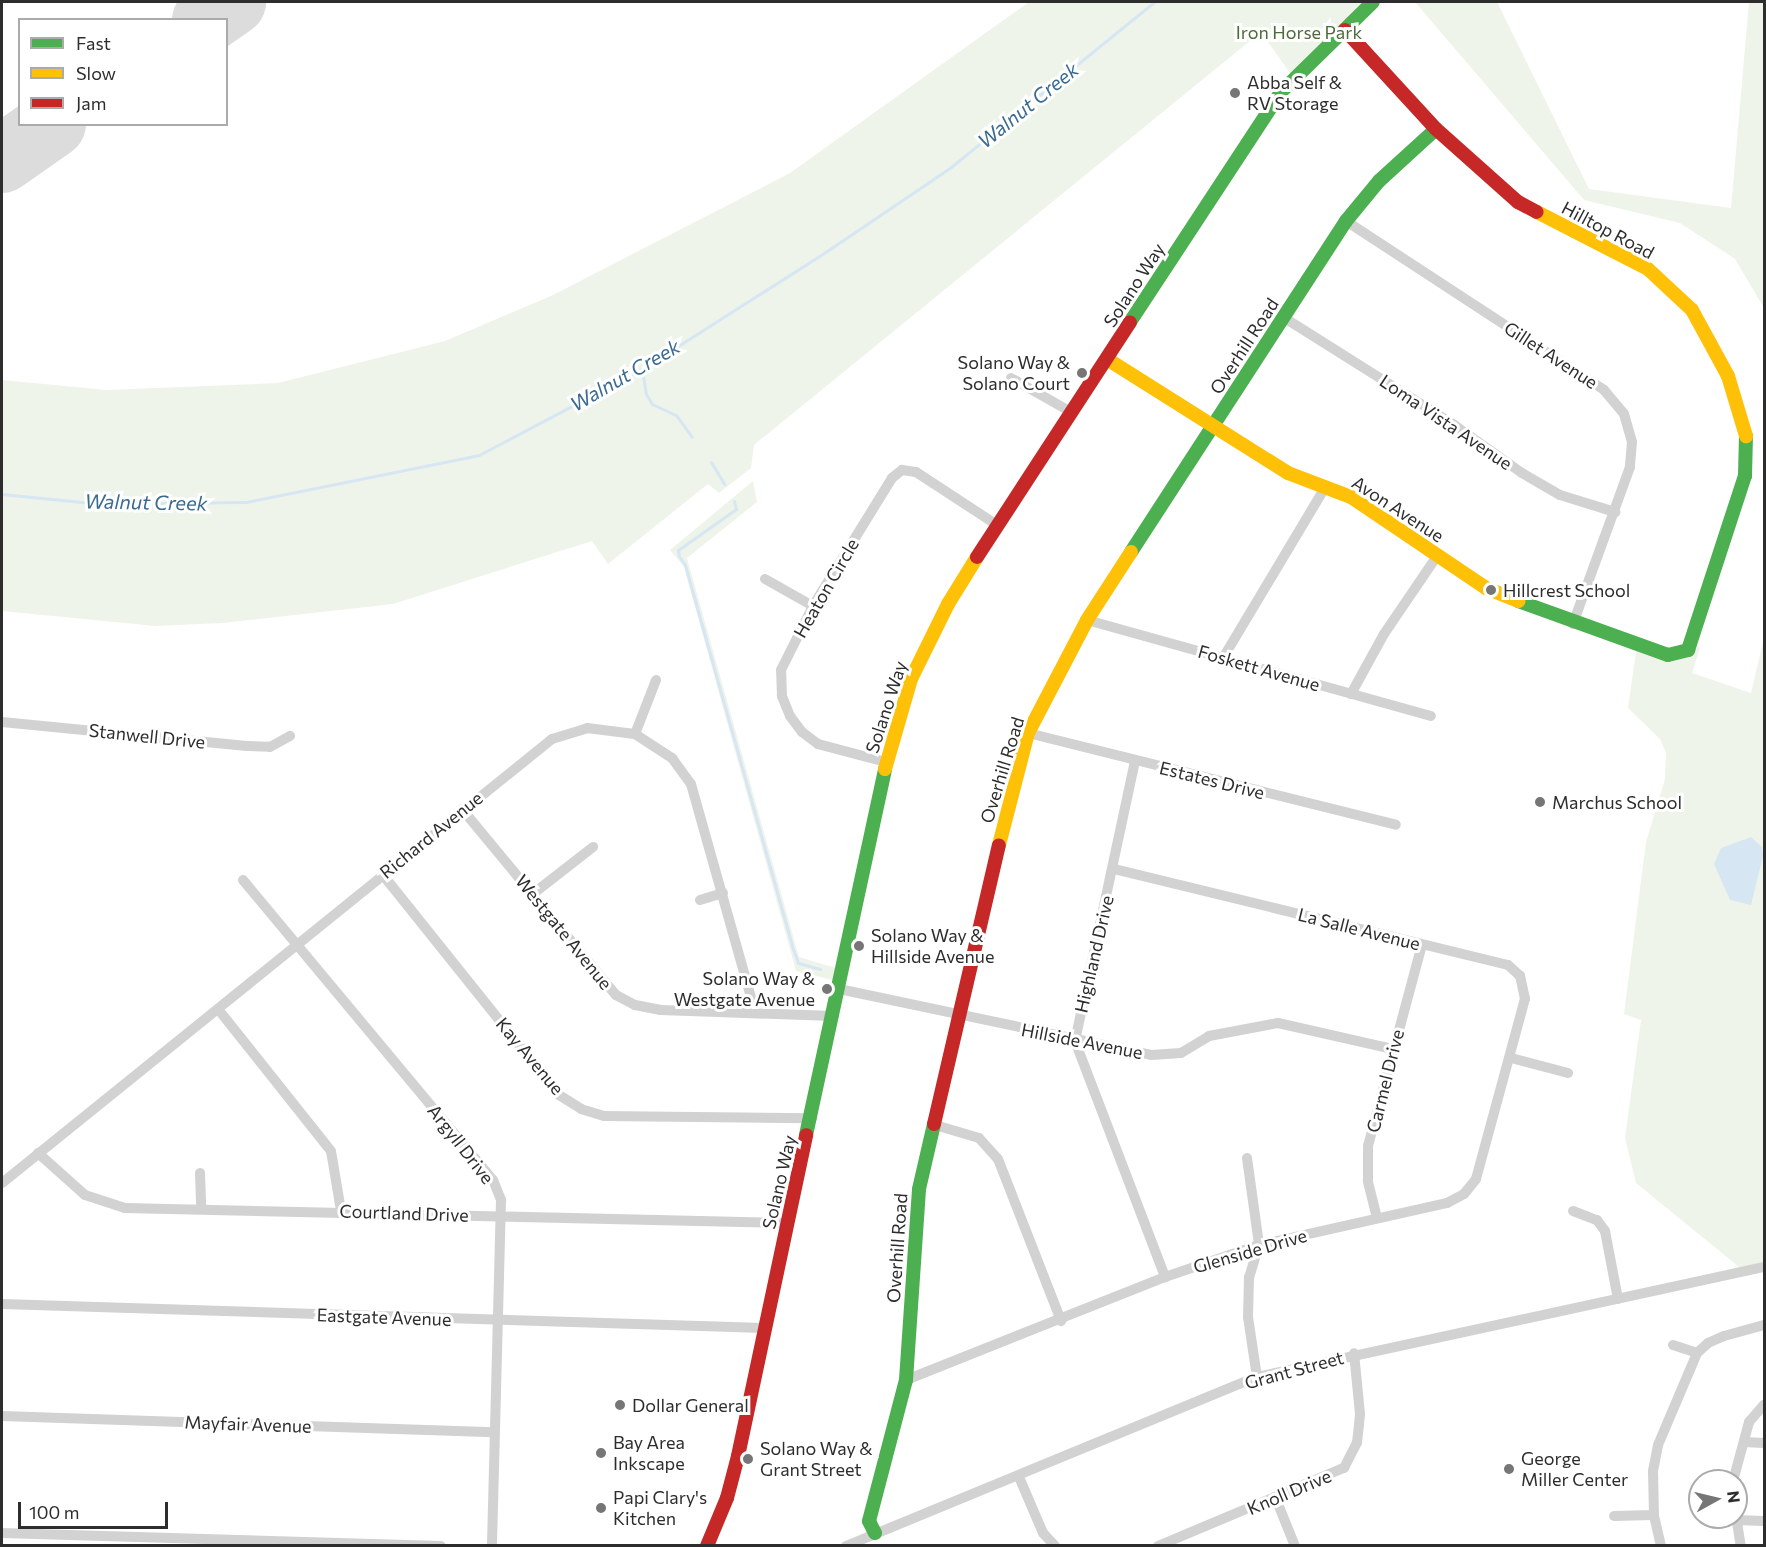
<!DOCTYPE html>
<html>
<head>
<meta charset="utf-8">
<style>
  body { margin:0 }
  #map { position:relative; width:1766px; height:1547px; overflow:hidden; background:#fff; font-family:Commissioner,sans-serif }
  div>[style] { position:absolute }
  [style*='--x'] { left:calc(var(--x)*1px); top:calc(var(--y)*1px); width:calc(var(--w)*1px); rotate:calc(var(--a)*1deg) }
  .green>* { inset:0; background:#eff4eb }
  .water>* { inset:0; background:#d6e6f2 }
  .stream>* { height:3px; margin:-1.5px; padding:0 1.5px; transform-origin:1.5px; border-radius:1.5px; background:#d6e6f2 }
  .runway>* { height:68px; margin:-34px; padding:0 34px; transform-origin:34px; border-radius:34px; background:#dcdcdc }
  .street>* { height:10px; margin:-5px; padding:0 5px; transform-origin:5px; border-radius:5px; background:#d2d2d2 }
  .fast>* { height:14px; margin:-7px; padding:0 7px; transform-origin:7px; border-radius:7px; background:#4caf50 }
  .slow>* { height:14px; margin:-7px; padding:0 7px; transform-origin:7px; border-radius:7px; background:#ffc107 }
  .jam>* { height:14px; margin:-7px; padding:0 7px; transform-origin:7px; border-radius:7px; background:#c62828 }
  .dots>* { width:16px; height:16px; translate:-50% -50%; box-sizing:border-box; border:3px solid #fff; border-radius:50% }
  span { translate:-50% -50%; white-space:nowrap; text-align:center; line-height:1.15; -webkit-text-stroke:6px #fff; paint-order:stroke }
  .park-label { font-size:18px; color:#4d6a39 }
  .poi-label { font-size:18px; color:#2d2d2d }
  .left { translate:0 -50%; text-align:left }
  .right { translate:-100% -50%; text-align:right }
  .street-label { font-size:18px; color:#2d2d2d }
  .water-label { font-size:20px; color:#396a92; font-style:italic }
  .frame { position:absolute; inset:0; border:3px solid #2d2d2d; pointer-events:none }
  .legend { position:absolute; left:18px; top:18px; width:210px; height:108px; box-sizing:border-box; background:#fff; border:2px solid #ababab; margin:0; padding:8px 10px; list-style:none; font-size:18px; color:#2d2d2d }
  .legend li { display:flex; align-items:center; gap:12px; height:30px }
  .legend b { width:30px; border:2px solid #ababab }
  .north { position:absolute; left:1688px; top:1469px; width:60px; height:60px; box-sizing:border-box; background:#fff; border:2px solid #ababab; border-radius:50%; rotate:82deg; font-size:16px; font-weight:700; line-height:24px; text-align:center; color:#2d2d2d }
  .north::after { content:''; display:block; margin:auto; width:21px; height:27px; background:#767676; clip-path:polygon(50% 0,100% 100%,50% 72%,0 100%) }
  .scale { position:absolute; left:18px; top:1502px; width:150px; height:27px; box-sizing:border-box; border:3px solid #2d2d2d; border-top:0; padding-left:8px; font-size:18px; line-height:21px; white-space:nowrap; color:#2d2d2d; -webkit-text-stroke:4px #fff; paint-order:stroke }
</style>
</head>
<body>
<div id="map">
  <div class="green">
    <div style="clip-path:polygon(1029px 2px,1373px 2px,1294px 79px,1261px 32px,754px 445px,751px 468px,719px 493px,708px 484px,608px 564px,592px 541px,393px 604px,222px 623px,155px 626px,2px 611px,2px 380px,107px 390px,278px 383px,445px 341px,553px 295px,790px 173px)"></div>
    <div style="clip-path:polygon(1415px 2px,1497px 2px,1589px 189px,1731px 208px,1749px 2px,1764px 2px,1764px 308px,1735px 259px,1680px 223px,1584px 200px)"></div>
    <div style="clip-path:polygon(753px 481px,757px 502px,687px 558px,799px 957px,843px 970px,841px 982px,796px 971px,684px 567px,670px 550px)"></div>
    <div style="clip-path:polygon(1764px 638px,1764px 1267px,1744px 1271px,1636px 1183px,1625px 1138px,1641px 1020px,1624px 1014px,1646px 842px,1665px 779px,1666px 753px,1660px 739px,1628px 708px,1637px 645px,1668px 655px,1692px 643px,1700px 648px,1692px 673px,1751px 693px)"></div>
  </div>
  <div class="water">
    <div style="clip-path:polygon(1751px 837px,1762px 847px,1763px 856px,1751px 905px,1730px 900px,1714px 864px,1721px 848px)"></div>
  </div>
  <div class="stream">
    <div style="--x:642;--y:369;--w:25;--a:81"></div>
    <div style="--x:646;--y:394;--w:12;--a:59"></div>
    <div style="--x:652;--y:404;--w:26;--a:25"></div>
    <div style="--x:676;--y:415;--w:27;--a:54"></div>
    <div style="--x:711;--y:462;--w:26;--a:59"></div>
    <div style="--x:2;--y:494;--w:100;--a:5.8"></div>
    <div style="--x:101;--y:504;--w:145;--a:-0.8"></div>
    <div style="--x:246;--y:502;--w:238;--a:-11.4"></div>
    <div style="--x:479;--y:455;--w:184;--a:-27.8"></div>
    <div style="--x:642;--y:369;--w:219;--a:-32.5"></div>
    <div style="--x:827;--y:251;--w:150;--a:-34.1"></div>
    <div style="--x:951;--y:167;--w:262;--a:-39.1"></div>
    <div style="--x:734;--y:501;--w:8;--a:76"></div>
    <div style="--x:736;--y:509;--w:71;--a:144.7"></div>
    <div style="--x:678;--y:550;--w:6;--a:81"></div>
    <div style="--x:679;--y:556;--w:11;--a:56"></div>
    <div style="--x:685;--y:565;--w:399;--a:74.3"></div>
    <div style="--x:793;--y:949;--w:15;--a:70"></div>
    <div style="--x:798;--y:963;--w:23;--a:15"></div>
  </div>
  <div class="runway">
    <div style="--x:206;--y:20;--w:32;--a:-35"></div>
    <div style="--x:2;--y:159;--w:61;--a:-35"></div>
  </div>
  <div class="street">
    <div style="--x:1346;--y:221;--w:308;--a:33.2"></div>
    <div style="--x:1604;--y:390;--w:31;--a:50"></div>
    <div style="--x:1624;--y:414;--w:29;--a:74"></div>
    <div style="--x:1632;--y:442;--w:25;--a:95"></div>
    <div style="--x:1630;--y:467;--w:167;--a:110"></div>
    <div style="--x:1283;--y:317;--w:201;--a:32.2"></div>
    <div style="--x:1453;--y:424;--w:85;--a:35.4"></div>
    <div style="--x:1522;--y:473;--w:44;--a:30.1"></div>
    <div style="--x:1560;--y:495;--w:58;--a:17.2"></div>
    <div style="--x:1011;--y:378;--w:69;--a:29.5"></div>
    <div style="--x:765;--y:579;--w:55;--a:29.4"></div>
    <div style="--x:1087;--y:620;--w:357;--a:15.6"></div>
    <div style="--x:1223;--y:658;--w:200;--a:-59.1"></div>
    <div style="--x:1351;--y:694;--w:68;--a:-61.2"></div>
    <div style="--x:1384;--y:634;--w:94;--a:-55.8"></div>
    <div style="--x:2;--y:722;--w:246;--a:5.6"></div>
    <div style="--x:247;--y:746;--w:23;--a:2"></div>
    <div style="--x:270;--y:747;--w:23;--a:-29"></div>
    <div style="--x:1028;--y:733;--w:379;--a:14"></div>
    <div style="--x:635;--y:734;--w:58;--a:-68.7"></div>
    <div style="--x:1135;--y:761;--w:286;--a:102.1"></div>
    <div style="--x:1075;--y:1041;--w:253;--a:69.1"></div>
    <div style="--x:886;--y:762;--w:70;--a:-165.2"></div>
    <div style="--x:818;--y:744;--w:20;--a:-143"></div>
    <div style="--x:802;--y:732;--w:20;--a:-127"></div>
    <div style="--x:790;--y:716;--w:22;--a:-112"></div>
    <div style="--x:782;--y:696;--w:26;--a:-92"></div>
    <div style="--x:781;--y:670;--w:72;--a:-63.4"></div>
    <div style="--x:813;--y:606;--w:150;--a:-58.3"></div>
    <div style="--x:892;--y:478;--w:13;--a:-39"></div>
    <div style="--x:902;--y:470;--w:14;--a:8"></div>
    <div style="--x:916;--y:472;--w:97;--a:33.2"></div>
    <div style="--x:462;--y:809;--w:241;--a:50.4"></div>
    <div style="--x:616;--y:995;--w:21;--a:28"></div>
    <div style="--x:635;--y:1005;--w:25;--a:11"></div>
    <div style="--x:660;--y:1010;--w:174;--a:2"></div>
    <div style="--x:383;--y:875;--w:282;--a:51.3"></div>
    <div style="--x:559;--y:1095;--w:26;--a:32"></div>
    <div style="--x:581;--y:1109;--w:24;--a:17"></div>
    <div style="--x:604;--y:1116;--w:208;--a:0.6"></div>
    <div style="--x:243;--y:880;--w:391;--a:50.2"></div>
    <div style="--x:493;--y:1180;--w:22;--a:68"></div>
    <div style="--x:501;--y:1200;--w:346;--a:91.5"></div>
    <div style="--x:534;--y:893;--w:75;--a:-37.9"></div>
    <div style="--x:700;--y:900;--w:24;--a:-17"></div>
    <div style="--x:839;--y:989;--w:319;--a:11.9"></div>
    <div style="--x:1151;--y:1055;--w:30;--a:-4"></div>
    <div style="--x:1181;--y:1053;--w:33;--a:-31"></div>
    <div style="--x:1209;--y:1036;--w:70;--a:-10.7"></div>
    <div style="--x:1278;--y:1023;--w:117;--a:12.8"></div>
    <div style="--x:218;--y:1009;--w:181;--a:51.5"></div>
    <div style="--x:331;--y:1151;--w:61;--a:80.5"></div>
    <div style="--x:1511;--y:1058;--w:59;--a:14.7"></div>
    <div style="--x:935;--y:1125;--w:46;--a:16.5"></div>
    <div style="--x:979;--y:1138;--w:28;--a:48"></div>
    <div style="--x:998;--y:1159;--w:174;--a:68.7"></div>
    <div style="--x:38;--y:1153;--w:63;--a:41.8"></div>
    <div style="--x:85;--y:1195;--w:42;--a:18"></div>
    <div style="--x:125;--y:1208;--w:664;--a:1.29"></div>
    <div style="--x:1247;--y:1158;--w:88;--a:82.1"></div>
    <div style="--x:1259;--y:1245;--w:34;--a:107"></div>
    <div style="--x:1249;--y:1277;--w:40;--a:91.4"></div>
    <div style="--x:1248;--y:1317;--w:61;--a:81.5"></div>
    <div style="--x:200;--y:1173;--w:34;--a:88"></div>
    <div style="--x:2;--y:1183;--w:707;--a:-38.91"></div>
    <div style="--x:552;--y:739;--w:37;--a:-17"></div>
    <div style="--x:587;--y:728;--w:48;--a:7.1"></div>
    <div style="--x:635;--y:734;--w:44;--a:33"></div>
    <div style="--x:672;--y:758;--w:32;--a:54"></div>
    <div style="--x:691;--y:784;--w:236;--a:74.3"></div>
    <div style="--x:1573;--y:1211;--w:26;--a:21"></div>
    <div style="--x:1597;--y:1220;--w:14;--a:54"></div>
    <div style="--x:1605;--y:1231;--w:69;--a:79.2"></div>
    <div style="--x:1377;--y:1218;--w:38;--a:-104"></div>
    <div style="--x:1368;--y:1181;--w:35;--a:-90"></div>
    <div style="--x:1368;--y:1146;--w:208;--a:-75"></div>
    <div style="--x:2;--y:1304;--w:764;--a:1.8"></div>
    <div style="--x:1673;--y:1345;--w:25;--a:18"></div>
    <div style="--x:906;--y:1380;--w:279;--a:-21.7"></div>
    <div style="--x:1165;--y:1277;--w:99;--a:-18.8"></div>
    <div style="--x:1259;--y:1245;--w:193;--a:-12.6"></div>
    <div style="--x:1447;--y:1203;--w:19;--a:-28"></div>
    <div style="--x:1464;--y:1194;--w:19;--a:-51"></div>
    <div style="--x:1476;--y:1179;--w:187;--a:-74.8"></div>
    <div style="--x:1525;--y:999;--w:24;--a:-102"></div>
    <div style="--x:1520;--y:976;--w:16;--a:-137"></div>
    <div style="--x:1508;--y:965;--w:406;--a:-166.3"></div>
    <div style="--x:2;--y:1416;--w:492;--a:1.9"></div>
    <div style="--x:1744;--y:1442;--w:20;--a:3"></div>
    <div style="--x:1019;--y:1477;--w:61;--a:66.8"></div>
    <div style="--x:1043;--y:1533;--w:18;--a:47"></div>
    <div style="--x:1733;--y:1481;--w:61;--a:-74.8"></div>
    <div style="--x:1749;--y:1422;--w:23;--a:-49"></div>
    <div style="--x:1276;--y:1499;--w:51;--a:68"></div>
    <div style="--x:1614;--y:1516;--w:40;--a:-1.4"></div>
    <div style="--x:1736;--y:1516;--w:30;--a:81"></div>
    <div style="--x:1737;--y:1520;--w:27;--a:2"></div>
    <div style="--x:2;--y:1533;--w:439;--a:1.7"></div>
    <div style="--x:846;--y:1546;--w:444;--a:-22.4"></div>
    <div style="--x:1257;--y:1377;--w:519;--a:-12.24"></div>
    <div style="--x:1158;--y:1546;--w:202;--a:-22.8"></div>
    <div style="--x:1344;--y:1468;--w:28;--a:-63"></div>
    <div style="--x:1357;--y:1443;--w:29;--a:-84"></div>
    <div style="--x:1360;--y:1414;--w:61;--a:-95.6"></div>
    <div style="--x:1661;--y:1546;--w:32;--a:-103"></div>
    <div style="--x:1654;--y:1515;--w:44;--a:-91.3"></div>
    <div style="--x:1653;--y:1471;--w:26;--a:-79"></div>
    <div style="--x:1658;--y:1445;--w:100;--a:-67"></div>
    <div style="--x:1697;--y:1353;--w:15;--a:-42"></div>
    <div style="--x:1708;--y:1343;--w:17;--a:-24"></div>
    <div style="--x:1724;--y:1336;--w:41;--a:-15.4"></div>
  </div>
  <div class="fast">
    <div style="--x:1130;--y:322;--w:277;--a:-56.7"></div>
    <div style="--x:1282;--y:91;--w:127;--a:-44.4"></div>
    <div style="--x:1131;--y:552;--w:395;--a:-57"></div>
    <div style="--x:1346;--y:221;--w:52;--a:-50.5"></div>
    <div style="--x:1379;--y:181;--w:77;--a:-42.4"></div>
    <div style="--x:1518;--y:601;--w:159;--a:19.8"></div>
    <div style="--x:1668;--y:655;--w:21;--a:-14"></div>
    <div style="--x:1688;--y:650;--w:183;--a:-71.9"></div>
    <div style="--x:1745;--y:476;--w:40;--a:-88.6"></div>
    <div style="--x:806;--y:1135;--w:374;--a:-77.8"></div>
    <div style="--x:875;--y:1533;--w:13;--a:-117"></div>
    <div style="--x:869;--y:1521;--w:146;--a:-75.3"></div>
    <div style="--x:906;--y:1380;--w:191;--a:-86.1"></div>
    <div style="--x:919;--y:1189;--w:67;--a:-77"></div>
  </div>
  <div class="slow">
    <div style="--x:1537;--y:212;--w:125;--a:27.2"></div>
    <div style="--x:1648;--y:269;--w:60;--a:43"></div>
    <div style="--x:1692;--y:310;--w:75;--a:61.4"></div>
    <div style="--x:1728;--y:376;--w:63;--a:73.3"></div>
    <div style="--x:1107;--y:359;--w:214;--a:32.2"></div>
    <div style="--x:1288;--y:473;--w:67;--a:20.9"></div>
    <div style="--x:1351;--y:497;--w:163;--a:34"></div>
    <div style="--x:1486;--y:588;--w:35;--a:22"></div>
    <div style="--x:885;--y:769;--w:94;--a:-73.9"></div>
    <div style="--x:911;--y:679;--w:84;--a:-63.7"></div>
    <div style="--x:948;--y:604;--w:55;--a:-58.3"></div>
    <div style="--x:999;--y:845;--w:116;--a:-75.5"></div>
    <div style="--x:1028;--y:733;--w:127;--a:-62.4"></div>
    <div style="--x:1087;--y:620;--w:81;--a:-57.1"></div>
  </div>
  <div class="jam">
    <div style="--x:1345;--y:30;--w:134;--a:47.4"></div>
    <div style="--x:1436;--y:129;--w:110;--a:41.7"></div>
    <div style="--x:1518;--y:202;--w:21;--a:28"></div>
    <div style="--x:977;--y:557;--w:280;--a:-56.9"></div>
    <div style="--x:934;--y:1124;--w:286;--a:-76.9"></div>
    <div style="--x:707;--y:1546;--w:52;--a:-67.4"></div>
    <div style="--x:727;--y:1498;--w:43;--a:-75.3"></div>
    <div style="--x:738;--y:1456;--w:328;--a:-78"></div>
  </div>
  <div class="dots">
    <div style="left:1235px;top:93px;background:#767676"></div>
    <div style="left:1082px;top:373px;background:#767676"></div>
    <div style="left:1491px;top:590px;background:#767676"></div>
    <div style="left:1540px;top:802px;background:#767676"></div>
    <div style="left:859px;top:946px;background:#767676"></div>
    <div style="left:827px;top:989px;background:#767676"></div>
    <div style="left:620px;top:1405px;background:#767676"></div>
    <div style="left:601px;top:1453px;background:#767676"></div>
    <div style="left:748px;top:1459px;background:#767676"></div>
    <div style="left:1509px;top:1469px;background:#767676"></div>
    <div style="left:601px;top:1508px;background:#767676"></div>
  </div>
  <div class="park-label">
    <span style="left:1299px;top:32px">Iron Horse Park</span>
  </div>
  <div class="poi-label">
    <span class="left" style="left:1247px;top:93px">Abba Self &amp;<br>RV Storage</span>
    <span class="right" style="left:1070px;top:373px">Solano Way &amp;<br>Solano Court</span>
    <span class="left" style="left:1503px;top:590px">Hillcrest School</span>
    <span class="left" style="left:1552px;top:802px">Marchus School</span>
    <span class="left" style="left:871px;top:946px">Solano Way &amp;<br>Hillside Avenue</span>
    <span class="right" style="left:815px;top:989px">Solano Way &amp;<br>Westgate Avenue</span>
    <span class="left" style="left:632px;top:1405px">Dollar General</span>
    <span class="left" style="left:613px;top:1453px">Bay Area<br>Inkscape</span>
    <span class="left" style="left:760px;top:1459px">Solano Way &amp;<br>Grant Street</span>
    <span class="left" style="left:1521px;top:1469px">George<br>Miller Center</span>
    <span class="left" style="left:613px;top:1508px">Papi Clary's<br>Kitchen</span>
  </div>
  <div class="street-label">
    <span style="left:1608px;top:230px;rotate:28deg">Hilltop Road</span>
    <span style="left:1134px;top:285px;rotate:-57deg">Solano Way</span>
    <span style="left:1244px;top:346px;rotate:-57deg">Overhill Road</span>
    <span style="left:1551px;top:355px;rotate:33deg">Gillet Avenue</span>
    <span style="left:1446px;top:422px;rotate:34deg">Loma Vista Avenue</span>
    <span style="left:1398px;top:509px;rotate:33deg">Avon Avenue</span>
    <span style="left:826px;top:588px;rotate:-60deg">Heaton Circle</span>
    <span style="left:1259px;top:668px;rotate:16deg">Foskett Avenue</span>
    <span style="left:886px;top:707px;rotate:-72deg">Solano Way</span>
    <span style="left:147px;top:736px;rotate:6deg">Stanwell Drive</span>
    <span style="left:1002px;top:770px;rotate:-73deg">Overhill Road</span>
    <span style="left:1212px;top:780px;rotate:14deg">Estates Drive</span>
    <span style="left:431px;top:835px;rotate:-39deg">Richard Avenue</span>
    <span style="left:1359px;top:929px;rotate:14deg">La Salle Avenue</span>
    <span style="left:564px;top:932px;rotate:51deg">Westgate Avenue</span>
    <span style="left:1094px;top:954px;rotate:-77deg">Highland Drive</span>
    <span style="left:1082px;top:1041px;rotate:11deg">Hillside Avenue</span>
    <span style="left:530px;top:1056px;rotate:50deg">Kay Avenue</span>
    <span style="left:1385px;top:1081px;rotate:-76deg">Carmel Drive</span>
    <span style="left:461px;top:1144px;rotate:52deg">Argyll Drive</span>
    <span style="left:779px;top:1182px;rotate:-77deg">Solano Way</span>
    <span style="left:404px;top:1213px;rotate:2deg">Courtland Drive</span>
    <span style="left:897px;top:1248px;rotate:-86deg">Overhill Road</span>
    <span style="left:1250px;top:1251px;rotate:-16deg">Glenside Drive</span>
    <span style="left:384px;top:1317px;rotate:2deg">Eastgate Avenue</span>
    <span style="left:1294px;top:1370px;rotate:-15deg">Grant Street</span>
    <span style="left:248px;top:1424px;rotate:2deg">Mayfair Avenue</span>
    <span style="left:1289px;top:1492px;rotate:-23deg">Knoll Drive</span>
  </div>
  <div class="water-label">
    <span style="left:1028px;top:105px;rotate:-39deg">Walnut Creek</span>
    <span style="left:625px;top:375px;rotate:-30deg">Walnut Creek</span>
    <span style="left:146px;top:502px;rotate:1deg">Walnut Creek</span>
  </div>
  <div class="frame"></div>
  <ul class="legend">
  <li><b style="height:8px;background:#4caf50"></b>Fast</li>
  <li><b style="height:8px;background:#ffc107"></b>Slow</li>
  <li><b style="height:8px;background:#c62828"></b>Jam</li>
  </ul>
  <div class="north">N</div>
  <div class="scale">100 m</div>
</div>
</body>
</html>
